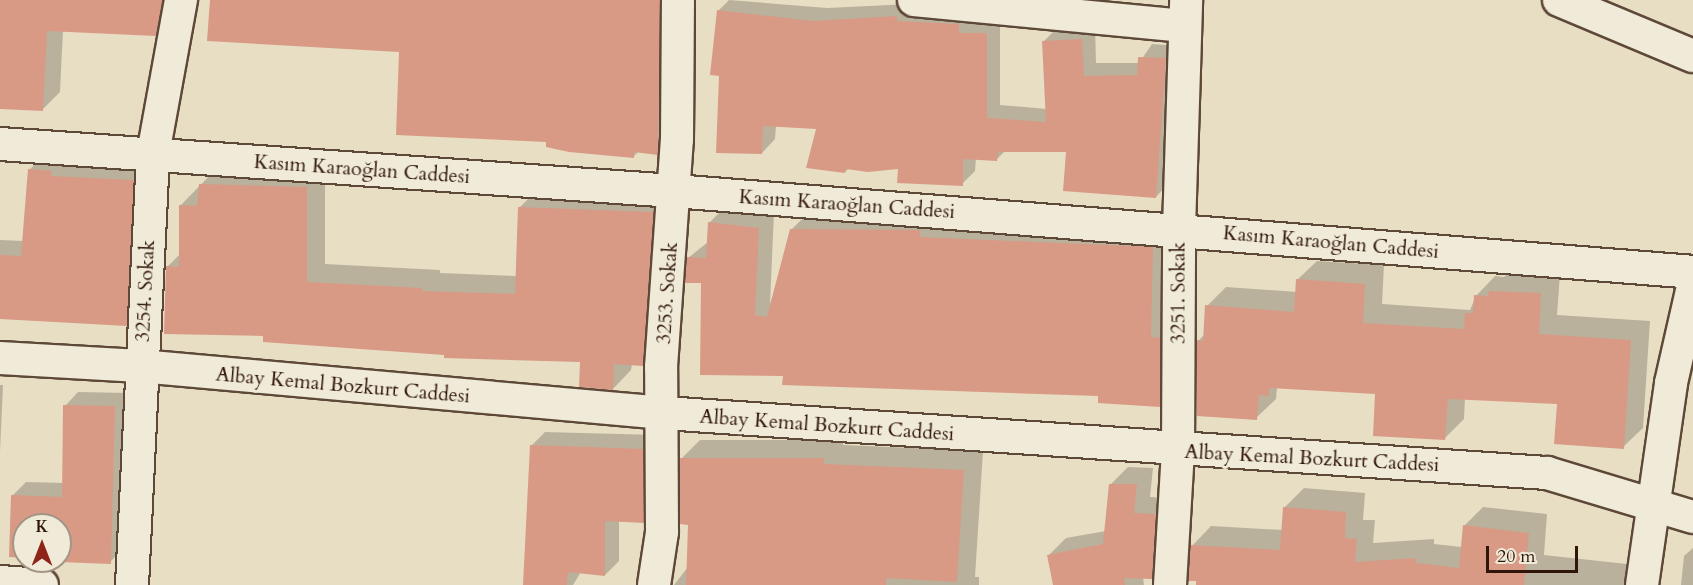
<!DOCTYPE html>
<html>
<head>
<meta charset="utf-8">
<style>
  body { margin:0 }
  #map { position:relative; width:1693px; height:585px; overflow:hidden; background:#e8dec3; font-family:Cardo,serif }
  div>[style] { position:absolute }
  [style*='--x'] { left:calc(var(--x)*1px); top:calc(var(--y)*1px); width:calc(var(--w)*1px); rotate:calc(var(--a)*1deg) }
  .shadow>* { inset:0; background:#0003 }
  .building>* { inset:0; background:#d99a85 }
  .roads { filter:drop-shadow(2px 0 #5e4838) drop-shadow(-2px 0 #5e4838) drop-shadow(0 2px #5e4838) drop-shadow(0 -2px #5e4838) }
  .street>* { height:32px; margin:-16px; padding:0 16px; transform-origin:16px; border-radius:16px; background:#f0ead8 }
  span { translate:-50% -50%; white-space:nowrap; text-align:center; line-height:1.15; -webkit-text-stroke:6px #f0ead8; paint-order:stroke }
  .street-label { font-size:20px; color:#301609 }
  .north { position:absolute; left:12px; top:513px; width:60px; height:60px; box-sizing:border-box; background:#f0ead8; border:2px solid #a39585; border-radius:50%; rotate:0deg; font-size:16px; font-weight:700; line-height:24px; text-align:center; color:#301609 }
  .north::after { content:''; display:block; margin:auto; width:21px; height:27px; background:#8f2418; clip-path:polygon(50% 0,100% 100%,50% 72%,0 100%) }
  .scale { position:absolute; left:1486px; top:546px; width:92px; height:27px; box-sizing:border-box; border:3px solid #301609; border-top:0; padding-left:8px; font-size:18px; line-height:21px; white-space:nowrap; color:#301609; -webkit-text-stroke:4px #f0ead8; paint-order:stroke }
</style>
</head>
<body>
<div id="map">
  <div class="shadow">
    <div style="clip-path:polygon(0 0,176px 0,174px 17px,156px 35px,63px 30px,60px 92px,42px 110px,0 107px)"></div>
    <div style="clip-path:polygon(211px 0,675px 0,673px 138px,657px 153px,639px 151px,633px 157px,548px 141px,401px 51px)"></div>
    <div style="clip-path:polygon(729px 0,827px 8px,910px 4px,1000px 20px,1000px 105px,1047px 109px,1043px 42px,1057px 28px,1095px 26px,1096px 63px,1139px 63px,1152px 44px,1179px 46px,1169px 183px,1156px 197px,1068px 150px,1006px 150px,997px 159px,976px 158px,975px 171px,962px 184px,900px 167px,849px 168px,845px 172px,818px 127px,776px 125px,775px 139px,762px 153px,720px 75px,718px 11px)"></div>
    <div style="clip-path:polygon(44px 155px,148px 165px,141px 310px,126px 325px,0 317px,0 240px,24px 241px,29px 170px)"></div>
    <div style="clip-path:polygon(219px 166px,325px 169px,325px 264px,440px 270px,440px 273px,517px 276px,519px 208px,538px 189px,672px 194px,661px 345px,642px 364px,632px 364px,631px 370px,613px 389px,582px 361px,265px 334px,165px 333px,167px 267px,180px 254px,180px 206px)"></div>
    <div style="clip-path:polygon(725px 207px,774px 212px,770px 305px,791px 230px,807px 214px,1168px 232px,1175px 390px,1160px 406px,1100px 395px,784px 375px,702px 282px,688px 258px,708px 242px,709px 223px)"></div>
    <div style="clip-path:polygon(1317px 261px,1384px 265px,1382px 304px,1470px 310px,1476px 296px,1495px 276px,1504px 277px,1510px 272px,1560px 274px,1557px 315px,1650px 321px,1643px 428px,1623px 447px,1559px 403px,1465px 398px,1464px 419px,1444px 439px,1377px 393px,1277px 387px,1276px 399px,1256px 418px,1198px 341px,1205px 334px,1207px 306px,1226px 287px,1297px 292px,1297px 280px)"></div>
    <div style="clip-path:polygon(0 385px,3px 385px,0 452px)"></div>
    <div style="clip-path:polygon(78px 392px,129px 393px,124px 548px,110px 562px,60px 525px,24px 525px,24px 557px,12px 496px,26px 482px,64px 483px,65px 406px)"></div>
    <div style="clip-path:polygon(545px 432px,657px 435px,657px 507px,643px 521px,619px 520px,619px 561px,605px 575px,581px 572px,573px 585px,525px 585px,532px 445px)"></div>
    <div style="clip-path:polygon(700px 440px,843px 440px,843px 445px,983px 451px,975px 577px,979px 577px,979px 585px,674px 585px,688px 567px,690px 523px,681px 459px)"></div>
    <div style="clip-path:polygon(1128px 467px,1153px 468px,1150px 497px,1172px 498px,1169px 561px,1152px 578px,1143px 577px,1144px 585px,1054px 585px,1049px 555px,1066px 538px,1106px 531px,1111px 484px)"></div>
    <div style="clip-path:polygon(1304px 488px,1365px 493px,1363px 520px,1375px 520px,1373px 543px,1434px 539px,1434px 544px,1462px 547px,1464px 526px,1483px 507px,1547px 514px,1544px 555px,1636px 565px,1635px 585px,1198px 585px,1192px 546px,1211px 526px,1283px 530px,1284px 508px)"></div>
    <div style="clip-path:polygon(1693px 548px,1693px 585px,1681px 585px,1684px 556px)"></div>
  </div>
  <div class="building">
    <div style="clip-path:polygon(0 0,163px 0,156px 36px,47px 31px,43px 111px,0 109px)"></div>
    <div style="clip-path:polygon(210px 0,660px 0,658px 155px,634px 152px,634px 158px,569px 152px,546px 147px,546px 142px,396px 135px,399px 52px,207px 41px)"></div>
    <div style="clip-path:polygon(717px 10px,813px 21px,897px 16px,897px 21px,959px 24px,959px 33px,987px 33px,987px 118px,1046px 122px,1042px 41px,1082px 39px,1084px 76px,1137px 75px,1138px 57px,1166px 58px,1156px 198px,1063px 191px,1066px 152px,998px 152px,997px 161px,963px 159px,963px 186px,897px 183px,898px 169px,868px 172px,846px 169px,845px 173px,806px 168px,816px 129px,763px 126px,762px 154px,716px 153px,719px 76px,710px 75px)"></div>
    <div style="clip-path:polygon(28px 169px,52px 171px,51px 176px,134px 180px,127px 326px,0 319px,0 255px,21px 256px)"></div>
    <div style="clip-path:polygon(199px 184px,307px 187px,307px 282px,422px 288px,422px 291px,515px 294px,518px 207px,654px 212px,643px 366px,614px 364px,613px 390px,579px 387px,580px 362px,444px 358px,444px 355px,263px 342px,263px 336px,164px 334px,166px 266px,179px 267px,179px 205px,197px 206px)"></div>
    <div style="clip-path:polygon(708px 222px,759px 228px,755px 315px,767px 317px,790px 229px,920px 230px,920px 237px,1153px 247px,1151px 337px,1161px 338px,1160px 407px,1098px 403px,1098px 396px,782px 385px,783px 376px,700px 375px,701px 283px,685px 283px,687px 257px,706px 258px)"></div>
    <div style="clip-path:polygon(1296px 279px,1365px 284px,1363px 323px,1464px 329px,1465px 313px,1473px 313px,1474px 295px,1488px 296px,1489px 291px,1541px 293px,1539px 334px,1631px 340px,1624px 449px,1554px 444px,1557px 404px,1448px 399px,1445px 440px,1373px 436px,1375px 394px,1269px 388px,1269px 396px,1259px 395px,1257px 420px,1197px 416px,1196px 340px,1203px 341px,1205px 305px,1294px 312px)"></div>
    <div style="clip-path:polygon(63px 405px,115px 406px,111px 564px,59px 562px,60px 525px,24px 525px,24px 558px,9px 557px,11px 495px,62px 497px)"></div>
    <div style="clip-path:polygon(530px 445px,644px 449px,644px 523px,605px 521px,605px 576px,568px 572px,567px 585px,523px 585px)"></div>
    <div style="clip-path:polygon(680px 458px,824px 458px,824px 464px,964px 470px,957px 582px,886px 578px,886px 585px,686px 585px,688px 525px,680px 524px)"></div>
    <div style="clip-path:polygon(1109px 484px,1137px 484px,1134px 513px,1156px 514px,1152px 579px,1124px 578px,1125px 585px,1053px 585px,1047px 555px,1103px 544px)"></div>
    <div style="clip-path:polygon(1283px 507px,1346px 512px,1345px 538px,1357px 539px,1355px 562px,1415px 558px,1416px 563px,1459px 568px,1463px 525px,1529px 533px,1524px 585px,1196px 585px,1196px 581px,1188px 581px,1190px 545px,1280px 550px)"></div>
  </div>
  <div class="roads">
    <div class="street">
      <div style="--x:914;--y:0;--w:271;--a:5.5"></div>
      <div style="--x:1559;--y:0;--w:145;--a:22.7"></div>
      <div style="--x:0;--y:144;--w:676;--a:3.99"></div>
      <div style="--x:674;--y:191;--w:1022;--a:4.54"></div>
      <div style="--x:0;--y:358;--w:140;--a:3.3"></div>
      <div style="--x:140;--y:366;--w:526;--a:5.13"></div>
      <div style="--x:664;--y:413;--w:885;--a:3.89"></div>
      <div style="--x:1547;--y:473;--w:152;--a:16.8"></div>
      <div style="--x:0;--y:582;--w:42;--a:4.1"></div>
      <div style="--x:132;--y:585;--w:432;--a:-87.2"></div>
      <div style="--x:153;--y:154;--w:157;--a:-79.7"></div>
      <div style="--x:654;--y:585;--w:54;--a:-81.4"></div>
      <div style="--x:662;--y:532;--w:165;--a:-90.3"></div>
      <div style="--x:661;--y:367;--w:228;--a:-86"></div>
      <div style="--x:677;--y:140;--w:140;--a:-89.6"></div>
      <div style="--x:1170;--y:585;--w:135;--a:-86.6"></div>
      <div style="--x:1178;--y:450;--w:221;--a:-89.7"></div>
      <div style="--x:1179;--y:229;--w:229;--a:-88.2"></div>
      <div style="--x:1642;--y:585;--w:204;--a:-81.8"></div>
      <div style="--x:1671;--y:383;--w:99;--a:-77.2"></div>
    </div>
  </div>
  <div class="street-label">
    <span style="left:362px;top:169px;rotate:4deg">Kasım Karaoğlan Caddesi</span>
    <span style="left:847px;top:204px;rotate:4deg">Kasım Karaoğlan Caddesi</span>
    <span style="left:1331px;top:242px;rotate:5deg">Kasım Karaoğlan Caddesi</span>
    <span style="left:145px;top:291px;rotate:-87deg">3254. Sokak</span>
    <span style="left:667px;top:293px;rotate:-86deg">3253. Sokak</span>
    <span style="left:1178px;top:293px;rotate:-90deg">3251. Sokak</span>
    <span style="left:343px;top:385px;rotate:5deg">Albay Kemal Bozkurt Caddesi</span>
    <span style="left:827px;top:425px;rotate:4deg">Albay Kemal Bozkurt Caddesi</span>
    <span style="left:1312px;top:458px;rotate:3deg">Albay Kemal Bozkurt Caddesi</span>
  </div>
  <div class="north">K</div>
  <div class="scale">20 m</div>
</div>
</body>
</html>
